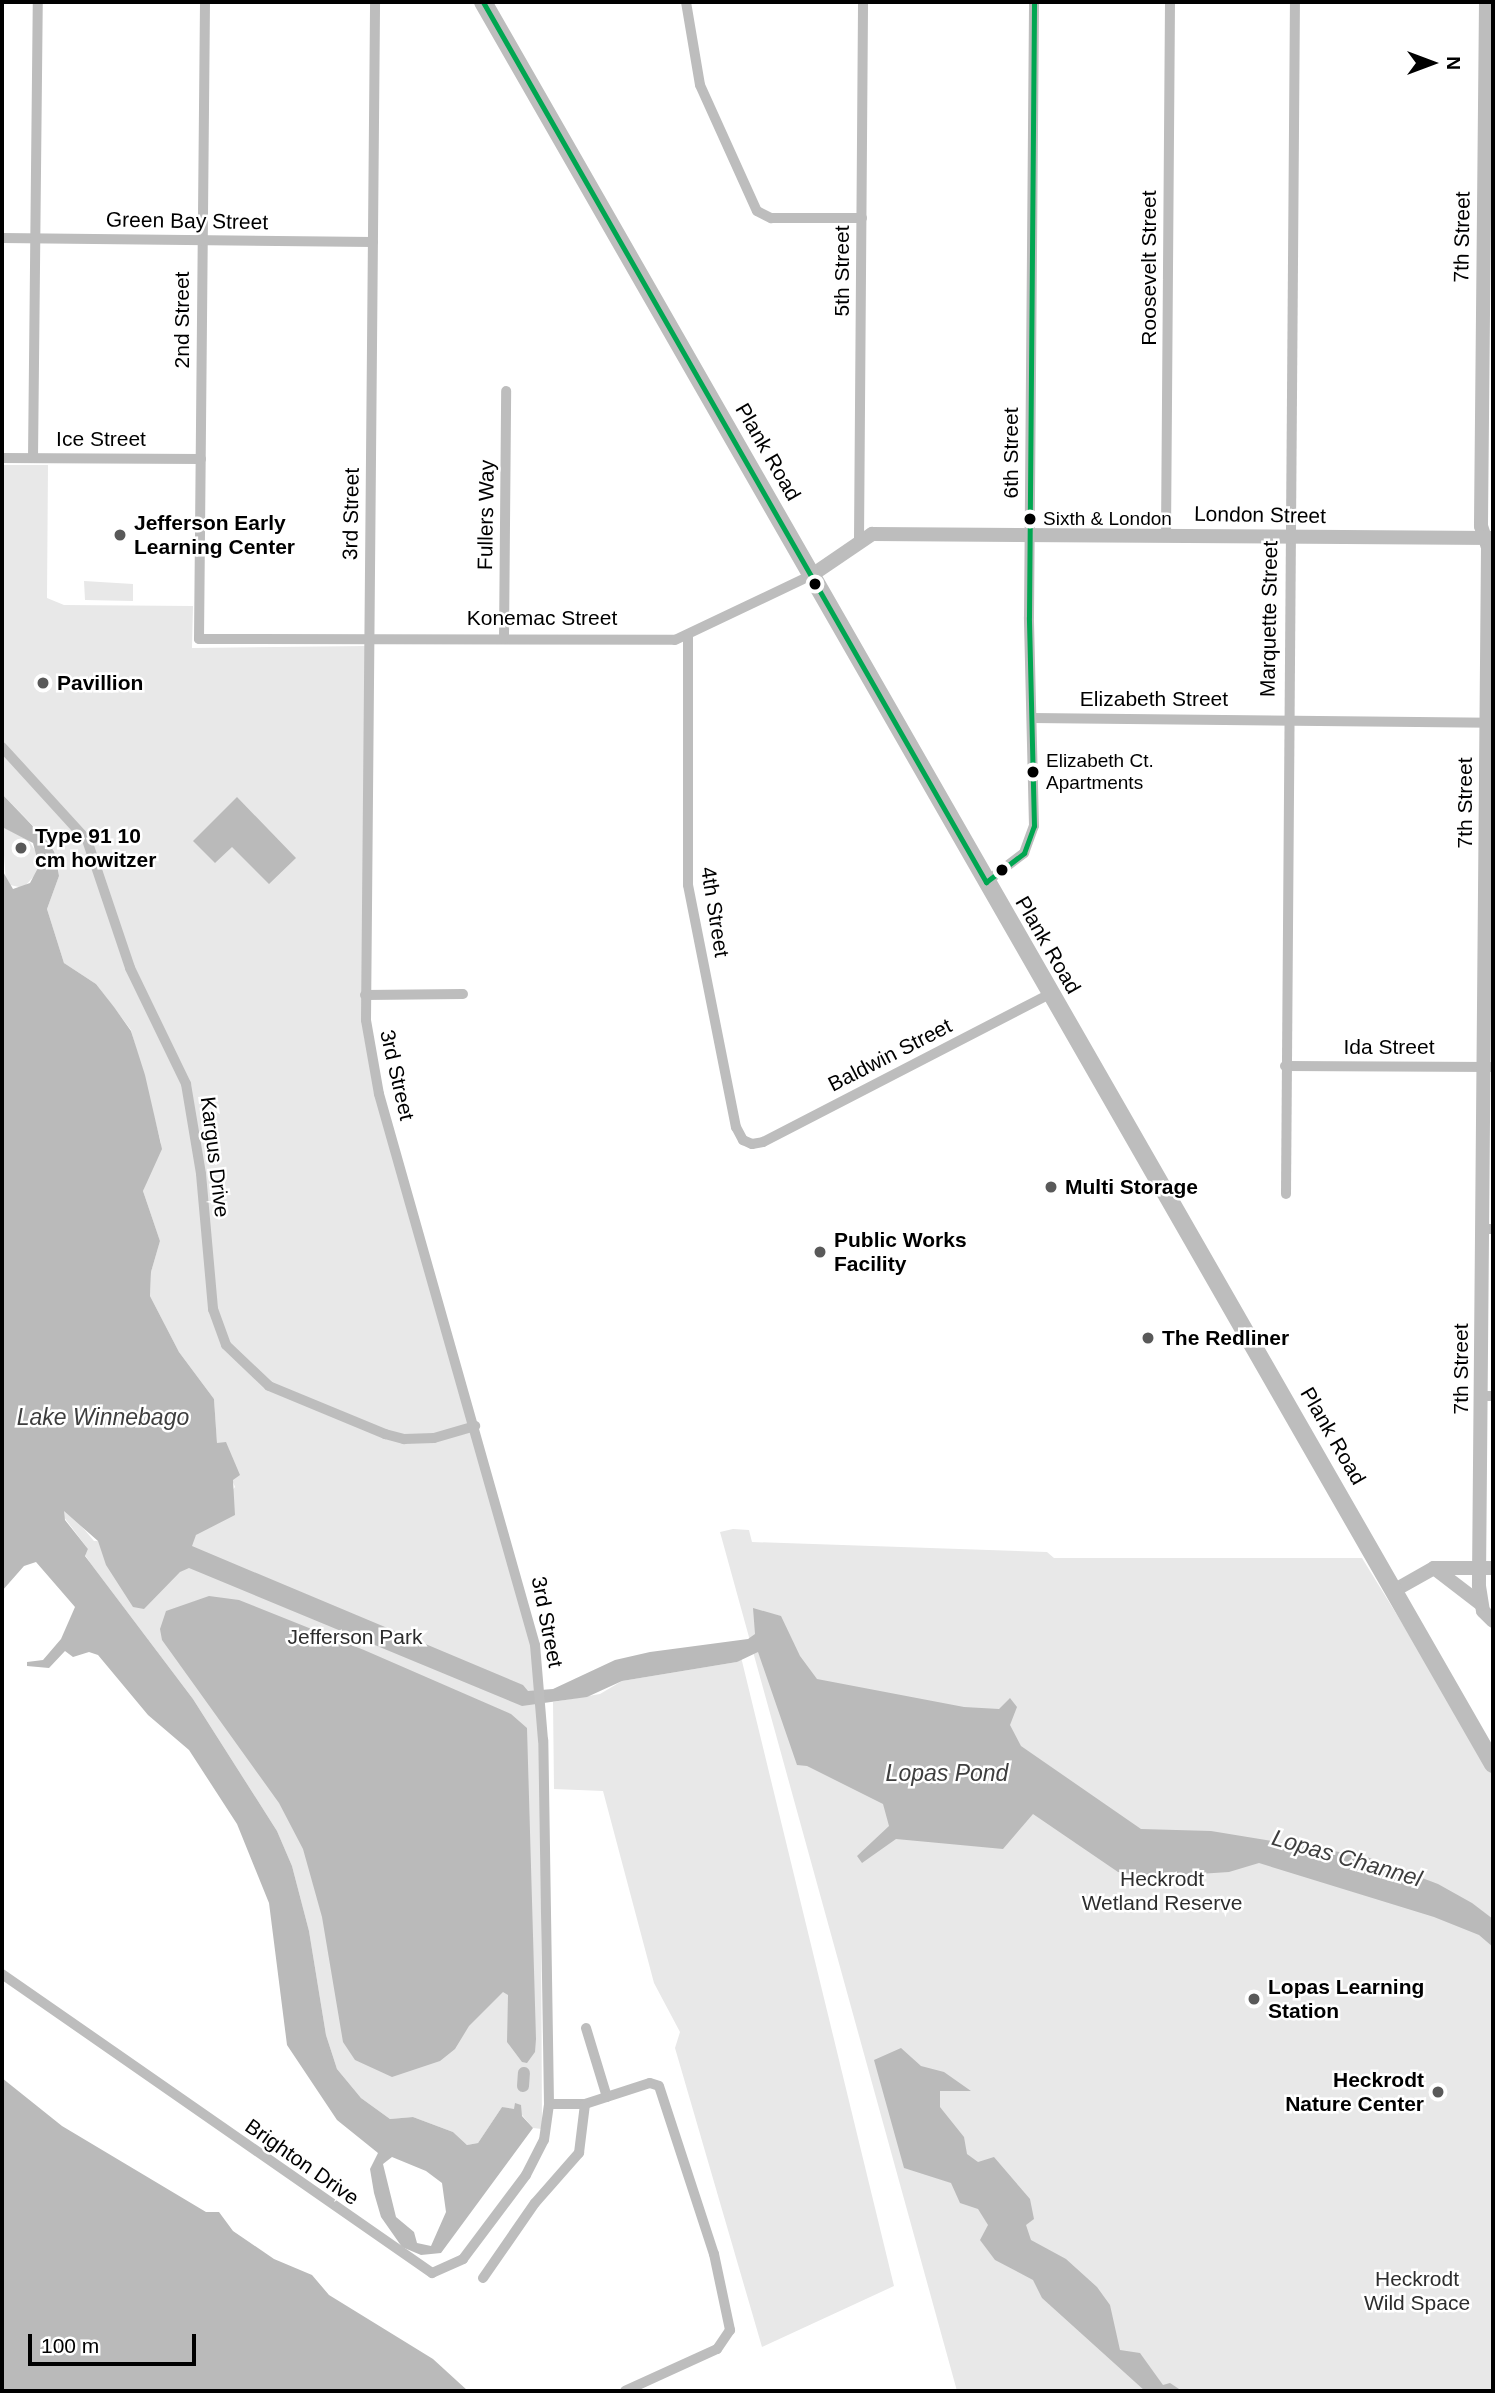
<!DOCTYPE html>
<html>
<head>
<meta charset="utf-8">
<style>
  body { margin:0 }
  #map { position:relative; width:1495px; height:2393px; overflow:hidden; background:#fff; font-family:Helvetica,sans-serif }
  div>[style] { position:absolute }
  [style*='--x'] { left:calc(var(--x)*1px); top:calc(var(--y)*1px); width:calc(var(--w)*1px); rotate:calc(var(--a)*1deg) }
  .green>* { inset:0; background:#e8e8e8 }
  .water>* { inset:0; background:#bababa }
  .canal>* { height:12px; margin:-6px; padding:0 6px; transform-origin:6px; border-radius:6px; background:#bababa }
  .minor>* { height:10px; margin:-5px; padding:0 5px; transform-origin:5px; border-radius:5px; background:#bdbdbd }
  .tertiary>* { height:14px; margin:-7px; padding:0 7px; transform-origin:7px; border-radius:7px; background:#bdbdbd }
  .primary>* { height:18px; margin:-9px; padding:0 9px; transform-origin:9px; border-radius:9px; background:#bdbdbd }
  .bus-1>* { height:5px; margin:-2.5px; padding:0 2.5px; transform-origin:2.5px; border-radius:2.5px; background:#00a651 }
  .dots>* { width:19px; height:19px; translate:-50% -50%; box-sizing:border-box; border:4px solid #fff; border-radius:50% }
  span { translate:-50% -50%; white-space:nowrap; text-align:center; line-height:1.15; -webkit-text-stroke:5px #fff; paint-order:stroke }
  .bus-label { font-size:19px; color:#000 }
  .left { translate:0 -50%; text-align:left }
  .street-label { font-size:21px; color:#000 }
  .poi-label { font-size:21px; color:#000; font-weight:700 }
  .right { translate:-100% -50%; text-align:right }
  .park-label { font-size:21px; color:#2d2d2d }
  .water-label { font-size:23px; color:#3e3e3e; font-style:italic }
  .frame { position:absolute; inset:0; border:4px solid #000; pointer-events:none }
  .north { position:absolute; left:1397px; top:28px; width:70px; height:70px; -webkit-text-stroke:5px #fff; paint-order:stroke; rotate:90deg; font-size:19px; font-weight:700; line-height:28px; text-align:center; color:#000 }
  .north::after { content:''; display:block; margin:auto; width:24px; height:32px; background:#000; clip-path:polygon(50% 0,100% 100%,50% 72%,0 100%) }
  .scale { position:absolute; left:28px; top:2334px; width:168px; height:32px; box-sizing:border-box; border:4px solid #000; border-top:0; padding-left:9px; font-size:21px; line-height:24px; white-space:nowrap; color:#000; -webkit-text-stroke:5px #fff; paint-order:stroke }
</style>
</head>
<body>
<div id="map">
  <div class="green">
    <div style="clip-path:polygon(2px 465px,48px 465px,47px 598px,64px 605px,193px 606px,192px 648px,366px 646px,364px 1037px,447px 1349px,522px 1602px,540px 1689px,542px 2129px,533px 2128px,522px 2115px,502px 2107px,478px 2143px,467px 2145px,453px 2132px,413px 2117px,390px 2119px,361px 2098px,337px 2069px,326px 2035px,309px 1931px,292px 1866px,277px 1831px,193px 1699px,91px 1564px,85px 1555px,88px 1549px,63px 1516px,64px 1511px,69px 1511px,94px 1541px,192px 1540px,235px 1487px,217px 1444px,214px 1399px,179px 1352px,150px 1296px,151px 1272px,160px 1241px,143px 1191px,161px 1143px,131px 1030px,96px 984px,64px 963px,47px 909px,59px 876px,58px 861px,51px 844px,2px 794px)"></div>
    <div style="clip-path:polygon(84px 581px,133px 584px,133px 601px,85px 600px)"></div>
    <div style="clip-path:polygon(2px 827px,28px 839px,38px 855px,37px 873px,23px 888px,6px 884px)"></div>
    <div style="clip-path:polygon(733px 1529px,749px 1530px,752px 1542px,1047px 1552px,1054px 1558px,1362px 1558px,1493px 1771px,1493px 2391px,957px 2391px,720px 1532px)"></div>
    <div style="clip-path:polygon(741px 1657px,894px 2286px,762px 2347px,675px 2048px,680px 2032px,654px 1983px,603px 1791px,554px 1789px,553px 1702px,600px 1694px,622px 1681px,737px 1662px)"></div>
  </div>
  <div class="water">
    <div style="clip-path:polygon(evenodd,2px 794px,51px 845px,56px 856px,59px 876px,47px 909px,64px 963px,96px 984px,114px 1007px,131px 1031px,145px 1075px,162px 1149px,143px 1191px,160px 1241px,151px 1272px,150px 1296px,179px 1352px,214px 1399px,217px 1443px,226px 1442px,240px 1475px,233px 1480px,235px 1515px,196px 1535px,192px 1546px,523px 1685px,528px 1691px,553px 1689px,615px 1660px,650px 1652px,748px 1639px,755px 1634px,753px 1608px,781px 1616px,800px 1656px,817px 1679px,964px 1707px,999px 1709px,1010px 1698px,1017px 1707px,1010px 1725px,1021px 1746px,1141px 1829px,1211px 1831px,1364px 1856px,1438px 1884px,1472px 1903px,1493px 1919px,1493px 1947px,1479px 1935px,1434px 1917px,1259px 1863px,1229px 1872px,1153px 1877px,1118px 1872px,1033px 1814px,1003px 1849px,896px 1839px,862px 1863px,857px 1856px,889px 1826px,883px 1804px,807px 1766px,797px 1765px,758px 1652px,737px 1662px,622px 1681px,587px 1697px,522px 1706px,189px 1568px,180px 1572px,144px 1609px,133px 1607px,106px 1565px,98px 1541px,64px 1511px,65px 1520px,88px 1549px,85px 1556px,193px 1699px,277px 1831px,292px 1866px,309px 1931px,326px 2035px,337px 2069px,361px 2098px,390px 2119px,413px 2117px,453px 2132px,467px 2145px,478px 2143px,502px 2107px,514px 2109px,515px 2103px,521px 2105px,522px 2116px,533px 2128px,441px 2253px,421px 2255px,402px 2247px,381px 2217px,374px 2193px,370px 2169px,378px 2153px,337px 2120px,287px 2045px,269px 1903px,237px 1824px,189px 1750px,148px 1715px,98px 1655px,89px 1652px,73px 1657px,65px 1651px,49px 1668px,27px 1666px,27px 1662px,43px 1660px,61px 1639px,75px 1607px,36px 1562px,24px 1566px,2px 1591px,2px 870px,13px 889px,30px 883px,39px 866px,33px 843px,2px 827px,2px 794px,392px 2157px,426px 2171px,442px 2183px,446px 2212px,431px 2246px,417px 2243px,414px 2232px,396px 2217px,383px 2164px,392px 2157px)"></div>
    <div style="clip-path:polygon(237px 797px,296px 858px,269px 884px,232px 847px,215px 863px,193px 841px)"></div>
    <div style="clip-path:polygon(209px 1596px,239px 1600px,364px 1650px,511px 1714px,527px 1728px,536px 2039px,535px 2052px,527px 2063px,522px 2062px,507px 2042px,508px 1995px,503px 1992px,469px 2026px,455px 2049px,440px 2061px,392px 2077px,355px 2060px,343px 2042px,322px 1917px,303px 1849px,279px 1803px,162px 1640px,160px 1629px,166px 1611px)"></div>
    <div style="clip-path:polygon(901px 2048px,921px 2066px,944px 2072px,971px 2091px,940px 2091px,940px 2107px,964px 2137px,967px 2154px,978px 2162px,994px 2157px,1030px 2199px,1034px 2219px,1026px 2225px,1031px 2240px,1066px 2259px,1097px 2287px,1110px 2305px,1120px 2350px,1140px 2353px,1163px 2385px,1170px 2383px,1182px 2391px,1145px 2391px,1042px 2298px,1033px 2280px,995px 2260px,980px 2240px,988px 2225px,978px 2209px,960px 2203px,951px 2183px,904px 2168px,874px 2060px)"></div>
    <div style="clip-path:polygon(2px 2078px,62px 2126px,206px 2212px,219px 2212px,233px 2231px,274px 2259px,312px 2275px,329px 2295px,433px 2359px,468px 2391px,2px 2391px)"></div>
  </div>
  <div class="canal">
    <div style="--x:523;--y:2086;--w:13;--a:-86"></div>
  </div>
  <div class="minor">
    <div style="--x:205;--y:2;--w:637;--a:90.54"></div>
    <div style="--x:199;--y:639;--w:476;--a:0.1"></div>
    <div style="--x:675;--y:640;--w:152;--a:-25.4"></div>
    <div style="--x:686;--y:2;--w:84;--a:80.4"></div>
    <div style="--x:700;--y:85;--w:138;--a:65.7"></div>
    <div style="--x:757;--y:211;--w:16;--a:27"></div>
    <div style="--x:771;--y:218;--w:91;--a:0"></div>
    <div style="--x:2;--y:238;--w:371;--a:0.6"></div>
    <div style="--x:2;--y:458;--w:199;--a:0.3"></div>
    <div style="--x:33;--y:458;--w:456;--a:-89.4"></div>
    <div style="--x:1166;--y:535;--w:533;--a:-89.57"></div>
    <div style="--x:859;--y:540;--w:538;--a:-89.57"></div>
    <div style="--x:688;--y:637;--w:248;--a:90"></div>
    <div style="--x:688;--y:885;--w:247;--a:78.8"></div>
    <div style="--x:736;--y:1127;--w:15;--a:62"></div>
    <div style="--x:743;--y:1140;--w:10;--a:24"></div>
    <div style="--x:752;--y:1144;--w:11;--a:-10"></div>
    <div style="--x:763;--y:1142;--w:323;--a:-27.3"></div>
    <div style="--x:504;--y:639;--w:248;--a:-89.5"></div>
    <div style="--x:1032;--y:718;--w:459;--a:0.6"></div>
    <div style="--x:2;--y:747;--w:126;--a:47.6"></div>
    <div style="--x:87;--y:840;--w:135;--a:71.4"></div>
    <div style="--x:130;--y:968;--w:129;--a:64.2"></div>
    <div style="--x:186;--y:1084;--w:91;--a:80.5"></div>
    <div style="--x:201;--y:1174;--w:136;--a:84.9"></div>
    <div style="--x:213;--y:1309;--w:38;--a:70"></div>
    <div style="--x:226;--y:1345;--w:59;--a:43.6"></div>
    <div style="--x:269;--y:1386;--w:126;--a:22.5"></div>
    <div style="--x:385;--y:1434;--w:20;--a:15"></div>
    <div style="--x:404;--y:1439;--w:30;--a:-2"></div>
    <div style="--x:434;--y:1438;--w:43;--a:-16.3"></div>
    <div style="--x:986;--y:882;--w:48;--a:-37.3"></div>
    <div style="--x:1024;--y:853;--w:29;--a:-70"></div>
    <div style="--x:1034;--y:826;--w:209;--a:-91.4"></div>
    <div style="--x:1029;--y:617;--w:615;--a:-89.53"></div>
    <div style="--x:365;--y:995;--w:98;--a:-0.6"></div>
    <div style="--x:1285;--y:1066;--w:208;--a:0.3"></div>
    <div style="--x:1286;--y:1194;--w:1192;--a:-89.57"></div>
    <div style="--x:1483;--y:1229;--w:10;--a:0"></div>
    <div style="--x:1482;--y:1396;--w:11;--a:0"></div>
    <div style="--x:2;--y:1974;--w:524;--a:34.81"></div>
    <div style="--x:432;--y:2273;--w:34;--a:-24"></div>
    <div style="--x:463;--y:2259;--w:105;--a:-53.1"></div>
    <div style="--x:526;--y:2175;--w:39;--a:-63"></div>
    <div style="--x:544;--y:2140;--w:36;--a:-82"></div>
    <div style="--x:549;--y:2104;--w:364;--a:-90.9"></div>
    <div style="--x:543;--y:1740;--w:95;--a:-94.8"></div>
    <div style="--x:535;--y:1645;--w:573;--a:-105.81"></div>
    <div style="--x:379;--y:1094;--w:75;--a:-100"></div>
    <div style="--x:366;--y:1020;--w:1018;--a:-89.49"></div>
    <div style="--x:586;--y:2028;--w:72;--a:73.1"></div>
    <div style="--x:549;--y:2104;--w:36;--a:0"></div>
    <div style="--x:585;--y:2104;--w:68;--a:-17.9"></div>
    <div style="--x:650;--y:2083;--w:9;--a:18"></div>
    <div style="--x:659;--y:2086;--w:177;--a:71.9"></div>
    <div style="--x:714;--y:2254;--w:78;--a:78.1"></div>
    <div style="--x:730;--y:2330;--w:23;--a:124"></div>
    <div style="--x:717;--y:2349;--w:101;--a:155.5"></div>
    <div style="--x:483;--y:2278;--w:91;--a:-55.3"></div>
    <div style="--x:535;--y:2203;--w:67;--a:-48.7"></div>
    <div style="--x:579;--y:2153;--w:49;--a:-83"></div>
  </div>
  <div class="tertiary">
    <div style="--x:1486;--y:2;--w:524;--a:90.55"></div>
    <div style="--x:1481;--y:526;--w:23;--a:72"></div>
    <div style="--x:1488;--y:548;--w:1038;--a:90.5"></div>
    <div style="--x:1479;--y:1586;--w:25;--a:81"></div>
    <div style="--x:1483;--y:1611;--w:14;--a:45"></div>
    <div style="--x:812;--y:575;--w:73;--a:-34.3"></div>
    <div style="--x:872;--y:534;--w:620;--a:0.37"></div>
    <div style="--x:1434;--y:1568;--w:59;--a:37.5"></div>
    <div style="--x:1395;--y:1590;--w:45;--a:-29.4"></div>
    <div style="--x:1434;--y:1568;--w:59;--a:0"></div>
  </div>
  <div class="primary">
    <div style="--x:483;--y:2;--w:2031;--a:60.18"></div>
  </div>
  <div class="bus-1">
    <div style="--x:483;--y:2;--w:1014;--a:60.25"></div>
    <div style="--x:986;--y:882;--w:48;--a:-37.3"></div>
    <div style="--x:1024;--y:853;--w:29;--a:-70"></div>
    <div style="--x:1034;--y:826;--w:209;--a:-91.4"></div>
    <div style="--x:1029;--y:617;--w:615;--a:-89.53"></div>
  </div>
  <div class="dots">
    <div style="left:1030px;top:519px;background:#000"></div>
    <div style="left:120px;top:535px;background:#595959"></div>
    <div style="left:815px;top:584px;background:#000"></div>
    <div style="left:43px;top:683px;background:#595959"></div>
    <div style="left:1033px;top:772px;background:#000"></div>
    <div style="left:21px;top:848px;background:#595959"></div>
    <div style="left:1002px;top:870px;background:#000"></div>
    <div style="left:1051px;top:1187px;background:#595959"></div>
    <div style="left:820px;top:1252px;background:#595959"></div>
    <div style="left:1148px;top:1338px;background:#595959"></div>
    <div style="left:1254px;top:1999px;background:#595959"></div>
    <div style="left:1438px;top:2092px;background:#595959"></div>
  </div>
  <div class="bus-label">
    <span class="left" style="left:1043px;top:519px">Sixth &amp; London</span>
    <span class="left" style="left:1046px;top:772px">Elizabeth Ct.<br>Apartments</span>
  </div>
  <div class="street-label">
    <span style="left:187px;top:221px;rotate:1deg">Green Bay Street</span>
    <span style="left:1462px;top:237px;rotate:-89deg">7th Street</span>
    <span style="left:1149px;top:268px;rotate:-90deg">Roosevelt Street</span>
    <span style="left:842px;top:271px;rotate:-90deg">5th Street</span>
    <span style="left:182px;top:320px;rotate:-90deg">2nd Street</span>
    <span style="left:101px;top:439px">Ice Street</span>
    <span style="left:768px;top:452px;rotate:60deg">Plank Road</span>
    <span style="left:1011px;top:453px;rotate:-90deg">6th Street</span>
    <span style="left:351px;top:514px;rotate:-89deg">3rd Street</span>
    <span style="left:486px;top:515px;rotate:-89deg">Fullers Way</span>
    <span style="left:1260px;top:515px;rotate:1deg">London Street</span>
    <span style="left:542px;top:618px">Konemac Street</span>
    <span style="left:1269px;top:619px;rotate:-89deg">Marquette Street</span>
    <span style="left:1154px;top:699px">Elizabeth Street</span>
    <span style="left:1465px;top:803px;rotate:-90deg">7th Street</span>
    <span style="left:715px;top:912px;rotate:81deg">4th Street</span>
    <span style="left:1048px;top:945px;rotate:60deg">Plank Road</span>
    <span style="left:1389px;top:1047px">Ida Street</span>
    <span style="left:890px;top:1055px;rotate:-27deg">Baldwin Street</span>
    <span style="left:397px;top:1075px;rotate:77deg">3rd Street</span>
    <span style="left:215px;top:1157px;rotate:83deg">Kargus Drive</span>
    <span style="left:1461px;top:1369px;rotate:-90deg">7th Street</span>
    <span style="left:1333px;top:1436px;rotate:60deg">Plank Road</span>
    <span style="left:547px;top:1622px;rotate:79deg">3rd Street</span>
    <span style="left:302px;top:2162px;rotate:35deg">Brighton Drive</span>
  </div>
  <div class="poi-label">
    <span class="left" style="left:134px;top:535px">Jefferson Early<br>Learning Center</span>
    <span class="left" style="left:57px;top:683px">Pavillion</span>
    <span class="left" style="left:35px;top:848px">Type 91 10<br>cm howitzer</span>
    <span class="left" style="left:1065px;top:1187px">Multi Storage</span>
    <span class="left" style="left:834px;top:1252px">Public Works<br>Facility</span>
    <span class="left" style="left:1162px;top:1338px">The Redliner</span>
    <span class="left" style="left:1268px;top:1999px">Lopas Learning<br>Station</span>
    <span class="right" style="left:1424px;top:2092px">Heckrodt<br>Nature Center</span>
  </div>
  <div class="park-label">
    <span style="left:355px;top:1637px">Jefferson Park</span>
    <span style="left:1162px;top:1891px">Heckrodt<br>Wetland Reserve</span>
    <span style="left:1417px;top:2291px">Heckrodt<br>Wild Space</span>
  </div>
  <div class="water-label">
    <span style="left:103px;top:1417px">Lake Winnebago</span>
    <span style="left:947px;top:1773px">Lopas Pond</span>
    <span style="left:1347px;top:1858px;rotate:16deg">Lopas Channel</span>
  </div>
  <div class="frame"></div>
  <div class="north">N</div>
  <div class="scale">100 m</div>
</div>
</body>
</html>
